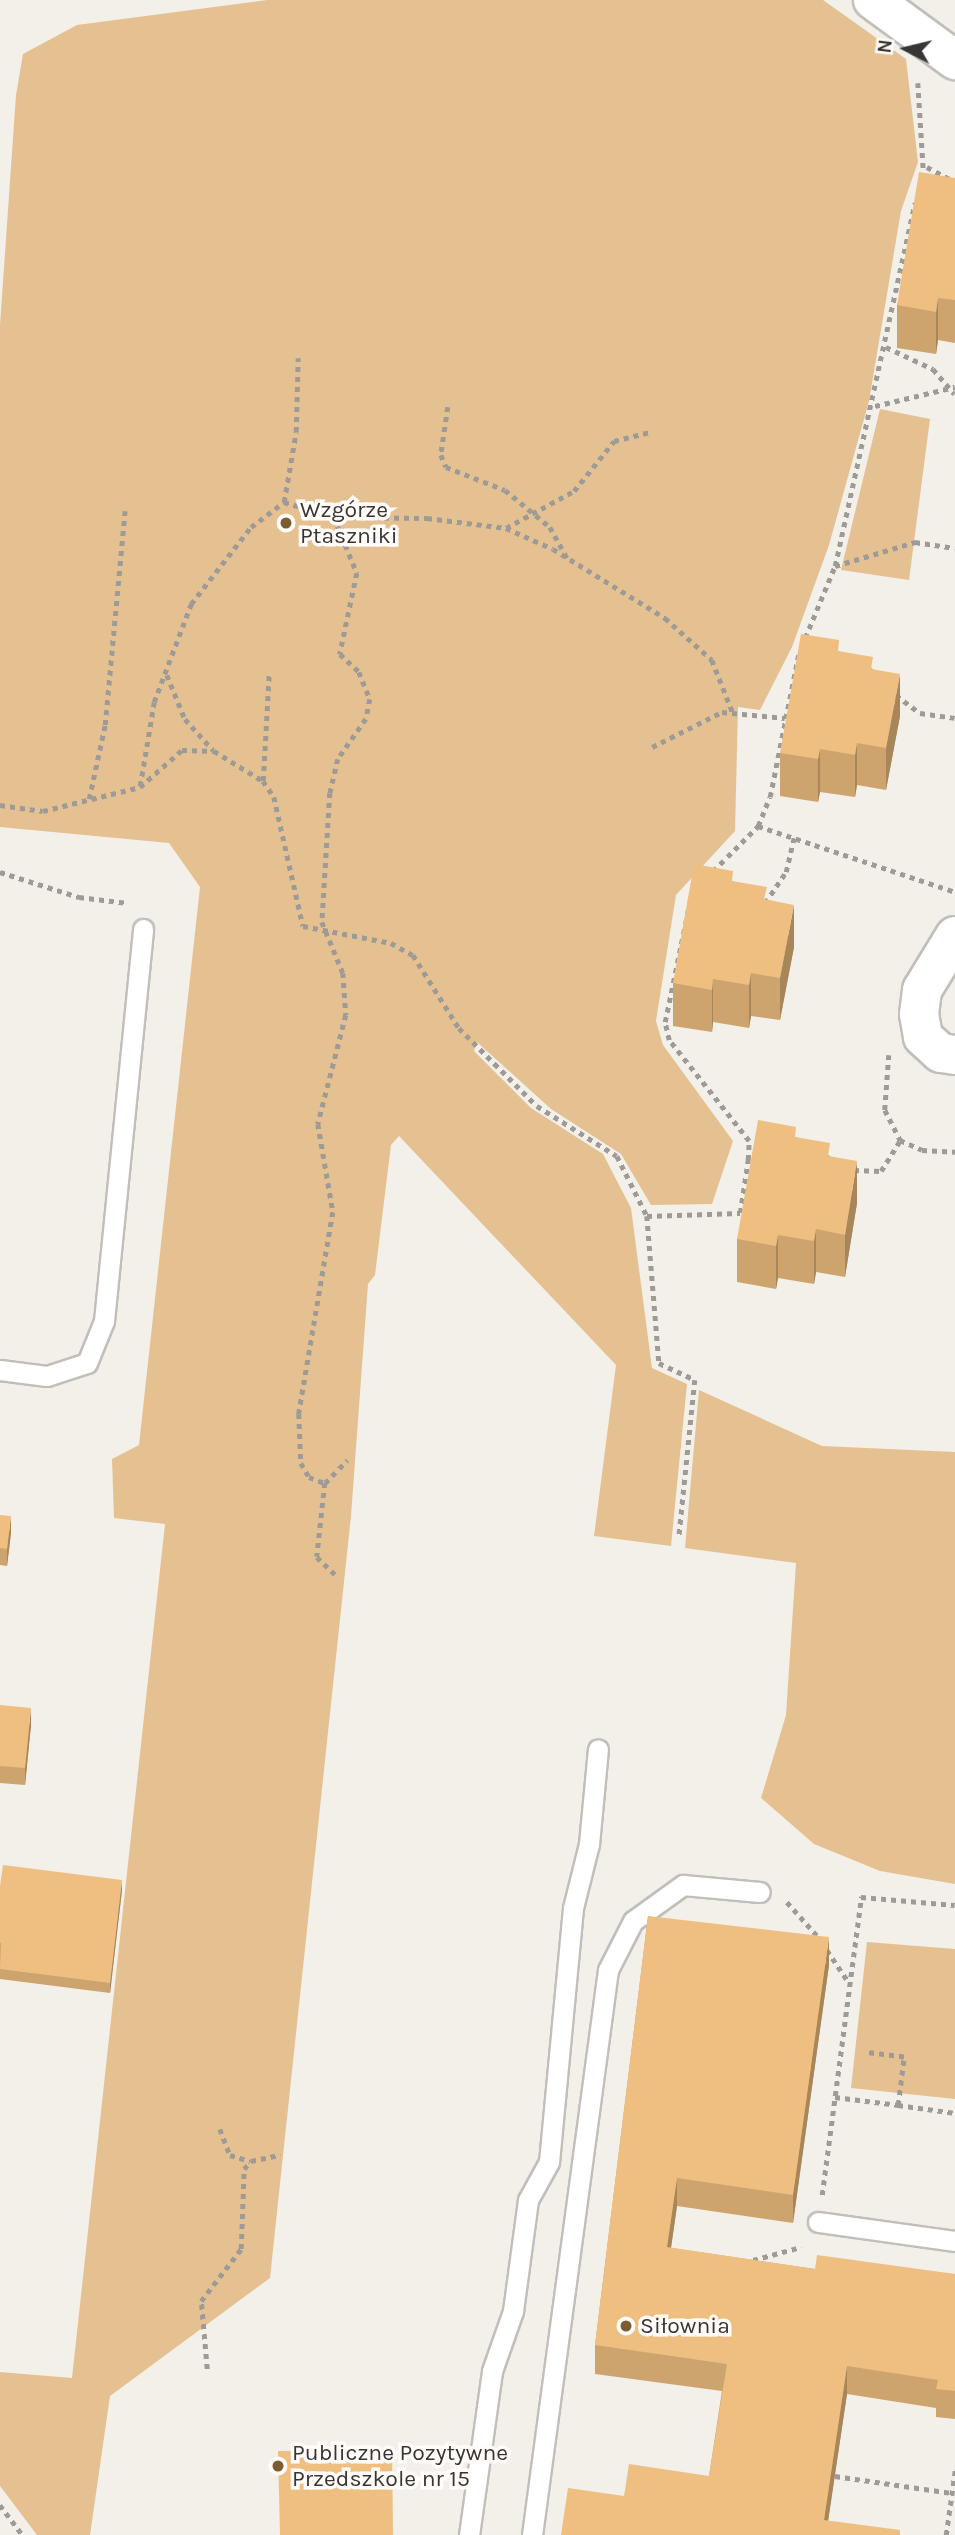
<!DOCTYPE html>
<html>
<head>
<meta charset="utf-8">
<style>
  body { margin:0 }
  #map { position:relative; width:955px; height:2535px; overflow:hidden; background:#f3efe9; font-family:Karla,sans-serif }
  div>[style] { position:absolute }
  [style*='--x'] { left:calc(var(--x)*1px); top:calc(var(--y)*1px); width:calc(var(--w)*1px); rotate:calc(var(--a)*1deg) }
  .green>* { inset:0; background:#e5c192 }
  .path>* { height:4.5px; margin-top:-2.25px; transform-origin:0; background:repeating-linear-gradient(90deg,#9e9b97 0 5px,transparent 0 10px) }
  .roads { filter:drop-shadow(2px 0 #c2beb9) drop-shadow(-2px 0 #c2beb9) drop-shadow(0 2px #c2beb9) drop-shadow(0 -2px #c2beb9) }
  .service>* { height:19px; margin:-9.5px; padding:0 9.5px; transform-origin:9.5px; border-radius:9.5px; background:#fff }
  .minor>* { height:38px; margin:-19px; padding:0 19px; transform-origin:19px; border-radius:19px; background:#fff }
  .wall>* { inset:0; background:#cda46e }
  .shaded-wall>* { inset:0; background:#a7865a }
  .building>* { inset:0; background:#eebf80 }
  .dots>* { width:19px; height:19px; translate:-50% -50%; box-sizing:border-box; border:4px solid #fffcf9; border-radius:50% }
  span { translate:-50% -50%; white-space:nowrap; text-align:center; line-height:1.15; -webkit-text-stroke:7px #fffcf9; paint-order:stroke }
  .poi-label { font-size:23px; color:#383634 }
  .left { translate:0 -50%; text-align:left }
  .north { position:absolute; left:871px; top:14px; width:70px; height:70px; -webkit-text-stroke:5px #fffcf9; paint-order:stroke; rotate:277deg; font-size:19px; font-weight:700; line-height:28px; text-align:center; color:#383634 }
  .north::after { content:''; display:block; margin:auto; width:24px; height:32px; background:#383634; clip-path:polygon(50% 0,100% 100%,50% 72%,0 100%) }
</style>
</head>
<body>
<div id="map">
  <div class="green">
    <div style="clip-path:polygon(267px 0,823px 0,906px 59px,918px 162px,901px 211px,869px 401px,829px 545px,792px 647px,760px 710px,738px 707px,735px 831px,676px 895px,656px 1021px,663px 1045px,733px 1141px,712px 1204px,651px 1205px,621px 1154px,551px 1109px,477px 1042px,474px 1051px,531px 1108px,603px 1154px,631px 1208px,652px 1368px,687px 1384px,671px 1546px,594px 1536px,616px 1365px,399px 1136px,391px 1145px,375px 1275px,368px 1284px,351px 1516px,270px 2278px,110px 2396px,90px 2535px,37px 2535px,0 2486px,0 2372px,72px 2378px,165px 1524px,114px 1518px,112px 1459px,139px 1445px,200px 887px,169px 843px,0 827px,0 325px,16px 95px,23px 54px,77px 25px)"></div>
    <div style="clip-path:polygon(880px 409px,930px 419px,909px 580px,841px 570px)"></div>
    <div style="clip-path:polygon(699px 1390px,822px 1446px,955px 1452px,955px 1884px,880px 1871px,814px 1844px,761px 1798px,786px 1715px,796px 1563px,685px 1548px)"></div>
    <div style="clip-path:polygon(867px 1942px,955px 1949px,955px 2099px,851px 2088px)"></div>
  </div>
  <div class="path">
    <div style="--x:918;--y:83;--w:95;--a:86.4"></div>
    <div style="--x:927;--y:167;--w:32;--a:28"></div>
    <div style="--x:886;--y:347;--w:52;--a:25.1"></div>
    <div style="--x:933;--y:369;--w:33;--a:49"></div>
    <div style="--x:875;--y:406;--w:82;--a:-13.4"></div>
    <div style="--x:448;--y:407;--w:49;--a:98.3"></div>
    <div style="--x:441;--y:455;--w:13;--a:67"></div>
    <div style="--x:446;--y:467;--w:63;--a:21.3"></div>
    <div style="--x:505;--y:490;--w:58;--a:39.4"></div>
    <div style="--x:550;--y:527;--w:37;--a:61"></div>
    <div style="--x:284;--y:502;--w:71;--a:-80.3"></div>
    <div style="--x:296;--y:432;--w:74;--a:-88.5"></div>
    <div style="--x:334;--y:517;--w:61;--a:67.7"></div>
    <div style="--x:357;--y:573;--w:83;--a:101.9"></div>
    <div style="--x:340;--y:654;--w:26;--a:43"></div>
    <div style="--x:359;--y:672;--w:29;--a:68"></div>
    <div style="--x:370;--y:699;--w:20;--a:101"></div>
    <div style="--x:366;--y:719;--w:49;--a:125"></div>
    <div style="--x:338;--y:759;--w:35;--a:103"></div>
    <div style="--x:330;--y:793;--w:129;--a:93.5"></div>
    <div style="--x:322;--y:922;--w:55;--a:67.6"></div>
    <div style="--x:343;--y:973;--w:42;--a:85.9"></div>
    <div style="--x:346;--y:1015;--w:113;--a:104.4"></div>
    <div style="--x:318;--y:1124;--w:89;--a:80.3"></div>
    <div style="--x:333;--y:1212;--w:205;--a:99.6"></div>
    <div style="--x:299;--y:1414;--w:49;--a:87.7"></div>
    <div style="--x:301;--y:1463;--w:16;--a:60"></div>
    <div style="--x:309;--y:1477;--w:17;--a:21"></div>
    <div style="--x:325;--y:1483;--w:74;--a:96.2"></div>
    <div style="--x:317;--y:1557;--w:28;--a:44"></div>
    <div style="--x:506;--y:528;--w:77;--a:-28.6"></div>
    <div style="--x:574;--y:491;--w:64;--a:-51.3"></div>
    <div style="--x:614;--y:441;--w:37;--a:-14"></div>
    <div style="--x:835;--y:566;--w:84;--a:-16.7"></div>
    <div style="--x:915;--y:542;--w:40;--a:8.5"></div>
    <div style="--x:805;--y:638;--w:78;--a:-67.4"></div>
    <div style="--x:835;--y:566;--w:372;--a:-77.6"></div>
    <div style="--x:167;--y:675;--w:48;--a:67.8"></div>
    <div style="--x:185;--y:719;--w:42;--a:47.9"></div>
    <div style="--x:896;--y:695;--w:30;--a:37"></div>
    <div style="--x:920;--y:713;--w:35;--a:8"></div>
    <div style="--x:652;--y:747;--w:78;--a:-26.6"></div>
    <div style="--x:722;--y:712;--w:63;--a:5.4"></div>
    <div style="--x:263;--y:781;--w:108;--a:-86.8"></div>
    <div style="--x:140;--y:786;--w:85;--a:-80.5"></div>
    <div style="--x:154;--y:702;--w:105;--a:-69.3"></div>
    <div style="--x:191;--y:604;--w:98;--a:-52.1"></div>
    <div style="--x:251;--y:527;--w:41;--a:-37.1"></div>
    <div style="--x:284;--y:502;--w:52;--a:16.7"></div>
    <div style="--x:334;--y:517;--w:93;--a:0.6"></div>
    <div style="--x:427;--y:518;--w:80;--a:7.2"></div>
    <div style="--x:506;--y:528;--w:51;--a:24.1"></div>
    <div style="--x:553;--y:549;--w:132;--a:31.6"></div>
    <div style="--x:665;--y:618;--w:63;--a:41.8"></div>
    <div style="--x:712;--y:660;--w:57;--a:68.4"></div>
    <div style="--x:89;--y:799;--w:76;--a:-77.8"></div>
    <div style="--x:105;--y:725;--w:215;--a:-84.7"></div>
    <div style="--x:0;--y:805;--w:43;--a:7.9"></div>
    <div style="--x:43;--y:811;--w:100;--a:-13.9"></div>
    <div style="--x:140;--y:787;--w:56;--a:-41.4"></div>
    <div style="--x:182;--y:750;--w:32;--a:2"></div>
    <div style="--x:214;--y:751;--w:57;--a:31.5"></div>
    <div style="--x:263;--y:781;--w:19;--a:55"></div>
    <div style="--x:274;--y:797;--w:132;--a:77.3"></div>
    <div style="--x:303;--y:926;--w:90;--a:10.9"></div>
    <div style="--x:391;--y:943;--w:25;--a:29"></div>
    <div style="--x:413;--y:955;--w:86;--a:57.8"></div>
    <div style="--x:459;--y:1028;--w:110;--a:45"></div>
    <div style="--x:537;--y:1106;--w:94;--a:32"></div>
    <div style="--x:617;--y:1156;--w:67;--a:63.4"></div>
    <div style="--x:647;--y:1216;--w:147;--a:85.3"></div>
    <div style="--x:659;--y:1363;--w:40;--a:25"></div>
    <div style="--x:695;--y:1380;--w:158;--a:95.8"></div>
    <div style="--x:758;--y:826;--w:208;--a:18.5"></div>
    <div style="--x:713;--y:871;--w:64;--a:-45"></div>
    <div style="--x:758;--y:826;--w:31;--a:-68"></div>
    <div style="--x:770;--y:797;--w:148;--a:-78.7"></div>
    <div style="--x:0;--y:872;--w:83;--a:17.6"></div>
    <div style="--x:79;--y:897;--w:49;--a:7"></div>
    <div style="--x:765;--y:903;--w:37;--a:-56"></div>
    <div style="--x:786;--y:872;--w:35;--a:-77"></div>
    <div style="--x:889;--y:1055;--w:55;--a:94.2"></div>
    <div style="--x:885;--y:1110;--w:34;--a:63"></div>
    <div style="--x:900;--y:1140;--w:24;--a:24"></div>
    <div style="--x:922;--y:1150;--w:33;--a:3"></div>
    <div style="--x:854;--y:1170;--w:27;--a:2"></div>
    <div style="--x:881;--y:1171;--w:36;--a:-58"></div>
    <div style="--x:647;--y:1216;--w:93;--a:-1.8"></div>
    <div style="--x:740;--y:1213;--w:54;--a:-81.4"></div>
    <div style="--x:748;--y:1160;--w:19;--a:-87"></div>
    <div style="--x:749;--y:1141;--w:129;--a:-128.4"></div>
    <div style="--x:669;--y:1040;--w:18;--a:-103"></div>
    <div style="--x:665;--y:1022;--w:133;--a:-78.3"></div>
    <div style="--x:325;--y:1483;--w:32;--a:-46"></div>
    <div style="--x:787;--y:1902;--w:51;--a:48.2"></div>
    <div style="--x:827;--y:1950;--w:40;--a:56"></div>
    <div style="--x:835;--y:2097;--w:64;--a:7.2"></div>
    <div style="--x:898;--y:2105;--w:48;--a:-82.9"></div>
    <div style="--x:904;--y:2057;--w:39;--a:-173"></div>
    <div style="--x:898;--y:2105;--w:58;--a:8"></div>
    <div style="--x:220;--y:2129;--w:28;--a:69"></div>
    <div style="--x:230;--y:2155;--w:21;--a:17"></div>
    <div style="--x:822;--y:2195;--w:301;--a:-82.5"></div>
    <div style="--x:861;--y:1897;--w:94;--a:4.9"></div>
    <div style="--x:753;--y:2260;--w:50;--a:-15.2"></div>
    <div style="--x:207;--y:2369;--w:68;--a:-95"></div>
    <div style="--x:201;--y:2301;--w:66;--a:-52.4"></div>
    <div style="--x:241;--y:2249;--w:80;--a:-87.9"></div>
    <div style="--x:244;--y:2169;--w:11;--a:-49"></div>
    <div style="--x:251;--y:2161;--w:30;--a:-12"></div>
    <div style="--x:835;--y:2476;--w:118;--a:8.3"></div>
    <div style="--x:0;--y:2505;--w:38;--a:53"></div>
    <div style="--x:946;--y:2535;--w:65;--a:-82"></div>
  </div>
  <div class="roads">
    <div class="service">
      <div style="--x:0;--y:1370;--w:47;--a:7.3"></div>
      <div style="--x:47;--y:1376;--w:42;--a:-18"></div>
      <div style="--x:87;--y:1363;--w:45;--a:-68"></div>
      <div style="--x:104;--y:1321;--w:394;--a:-84.3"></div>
      <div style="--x:818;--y:2222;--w:138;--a:7.9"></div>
      <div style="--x:469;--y:2535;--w:166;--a:-82"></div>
      <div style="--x:492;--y:2371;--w:64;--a:-70.7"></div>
      <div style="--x:513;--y:2311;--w:112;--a:-82.3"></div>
      <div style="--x:528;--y:2200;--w:43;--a:-61.1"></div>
      <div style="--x:549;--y:2162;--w:255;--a:-84.6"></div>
      <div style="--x:573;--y:1908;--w:66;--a:-76"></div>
      <div style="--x:589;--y:1844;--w:95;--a:-84.6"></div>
      <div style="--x:532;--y:2535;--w:570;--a:-82.34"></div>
      <div style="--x:608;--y:1970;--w:55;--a:-63"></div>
      <div style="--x:633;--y:1921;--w:62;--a:-35.8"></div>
      <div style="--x:683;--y:1885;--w:77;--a:5.2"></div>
    </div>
    <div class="minor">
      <div style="--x:873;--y:0;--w:102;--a:36.2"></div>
      <div style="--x:955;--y:936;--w:63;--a:121.4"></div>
      <div style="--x:922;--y:990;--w:24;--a:97"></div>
      <div style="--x:919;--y:1014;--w:23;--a:80"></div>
      <div style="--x:923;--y:1037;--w:24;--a:42"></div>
      <div style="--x:941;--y:1053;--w:14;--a:8"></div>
    </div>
  </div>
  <div class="wall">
    <div style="clip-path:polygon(955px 178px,955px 343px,938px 340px,936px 354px,897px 348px,897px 305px)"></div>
    <div style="clip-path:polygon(839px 651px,873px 669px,900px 716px,886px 790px,857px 785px,855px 797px,820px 792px,818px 802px,780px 796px,780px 753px)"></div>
    <div style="clip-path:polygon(733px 881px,767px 900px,794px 947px,780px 1020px,751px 1016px,749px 1028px,713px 1022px,712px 1032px,673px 1026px,673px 983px)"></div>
    <div style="clip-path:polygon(796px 1137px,830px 1156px,857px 1203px,845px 1277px,816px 1272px,814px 1284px,778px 1278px,776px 1289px,737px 1282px,737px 1239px)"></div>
    <div style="clip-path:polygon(0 1515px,11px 1533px,7px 1566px,0 1565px)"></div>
    <div style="clip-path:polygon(0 1705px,31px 1725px,25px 1785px,0 1783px)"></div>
    <div style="clip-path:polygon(0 1886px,122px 1890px,110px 1993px,0 1979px)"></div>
    <div style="clip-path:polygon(648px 1916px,829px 1965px,793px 2223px,677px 2206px,671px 2248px,815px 2269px,955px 2274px,955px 2419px,936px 2417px,936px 2408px,847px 2394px,828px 2521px,900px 2535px,624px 2496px,709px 2476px,722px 2391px,595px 2374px,595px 2345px)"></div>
  </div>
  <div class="shaded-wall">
    <div style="clip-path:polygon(938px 298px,938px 340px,936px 354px,936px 312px)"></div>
    <div style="clip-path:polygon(900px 674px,900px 716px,886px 790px,886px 748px)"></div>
    <div style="clip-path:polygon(857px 743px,857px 785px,855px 797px,855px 755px)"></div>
    <div style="clip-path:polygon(820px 749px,820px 792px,818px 802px,818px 759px)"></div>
    <div style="clip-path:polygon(794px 905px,794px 947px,780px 1020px,780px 978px)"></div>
    <div style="clip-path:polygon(751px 973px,751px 1016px,749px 1028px,749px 985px)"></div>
    <div style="clip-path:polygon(713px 979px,713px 1022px,712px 1032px,712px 990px)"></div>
    <div style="clip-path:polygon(857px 1161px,857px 1203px,845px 1277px,845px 1235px)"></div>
    <div style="clip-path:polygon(816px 1229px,816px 1272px,814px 1284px,814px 1241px)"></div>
    <div style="clip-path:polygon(778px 1235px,778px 1278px,776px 1289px,776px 1246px)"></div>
    <div style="clip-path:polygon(11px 1516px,11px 1533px,7px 1566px,7px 1549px)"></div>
    <div style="clip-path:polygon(31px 1708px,31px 1725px,25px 1785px,25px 1768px)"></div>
    <div style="clip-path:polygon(122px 1880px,122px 1890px,110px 1993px,110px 1983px)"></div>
    <div style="clip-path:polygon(829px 1937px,829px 1965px,793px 2223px,793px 2195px)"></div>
    <div style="clip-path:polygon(677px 2178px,677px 2206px,667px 2275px,667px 2247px)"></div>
    <div style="clip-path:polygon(847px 2366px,847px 2394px,826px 2535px,824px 2520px)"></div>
  </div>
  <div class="building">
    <div style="clip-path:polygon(919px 172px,955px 178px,955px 300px,938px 298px,936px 312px,897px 305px)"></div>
    <div style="clip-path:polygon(801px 634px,839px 640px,838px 651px,873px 657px,871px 669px,900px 674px,886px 748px,857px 743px,855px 755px,820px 749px,818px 759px,780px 753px)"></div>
    <div style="clip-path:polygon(694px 864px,733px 871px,732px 881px,767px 887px,764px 899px,794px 905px,780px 978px,751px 973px,749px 985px,713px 979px,712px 990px,673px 983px)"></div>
    <div style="clip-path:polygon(758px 1120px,796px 1127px,795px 1137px,830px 1143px,828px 1156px,857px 1161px,845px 1235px,816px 1229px,814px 1241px,778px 1235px,776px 1246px,737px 1239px)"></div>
    <div style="clip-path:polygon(0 1515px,11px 1516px,7px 1549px,0 1548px)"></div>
    <div style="clip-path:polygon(0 1705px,31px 1708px,25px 1768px,0 1766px)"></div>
    <div style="clip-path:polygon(3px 1865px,122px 1880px,110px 1983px,0 1969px,1px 1943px,0 1943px,0 1886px)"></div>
    <div style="clip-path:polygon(648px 1916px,829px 1937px,793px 2195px,677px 2178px,667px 2247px,815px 2269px,817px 2255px,955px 2274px,955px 2391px,936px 2389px,938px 2380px,847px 2366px,824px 2520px,900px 2530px,900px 2535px,561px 2535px,568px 2488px,624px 2496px,629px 2464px,709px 2476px,727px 2364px,595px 2345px)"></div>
    <div style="clip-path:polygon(392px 2450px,393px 2535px,280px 2535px,278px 2451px)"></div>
  </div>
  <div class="dots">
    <div style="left:286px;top:523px;background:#7b5d31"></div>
    <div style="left:626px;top:2326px;background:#7b5d31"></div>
    <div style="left:278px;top:2466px;background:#7b5d31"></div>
  </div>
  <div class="poi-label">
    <span class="left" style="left:300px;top:523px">Wzgórze<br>Ptaszniki</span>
    <span class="left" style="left:640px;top:2326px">Siłownia</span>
    <span class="left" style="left:292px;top:2466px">Publiczne Pozytywne<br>Przedszkole nr 15</span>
  </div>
  <div class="north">N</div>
</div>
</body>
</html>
